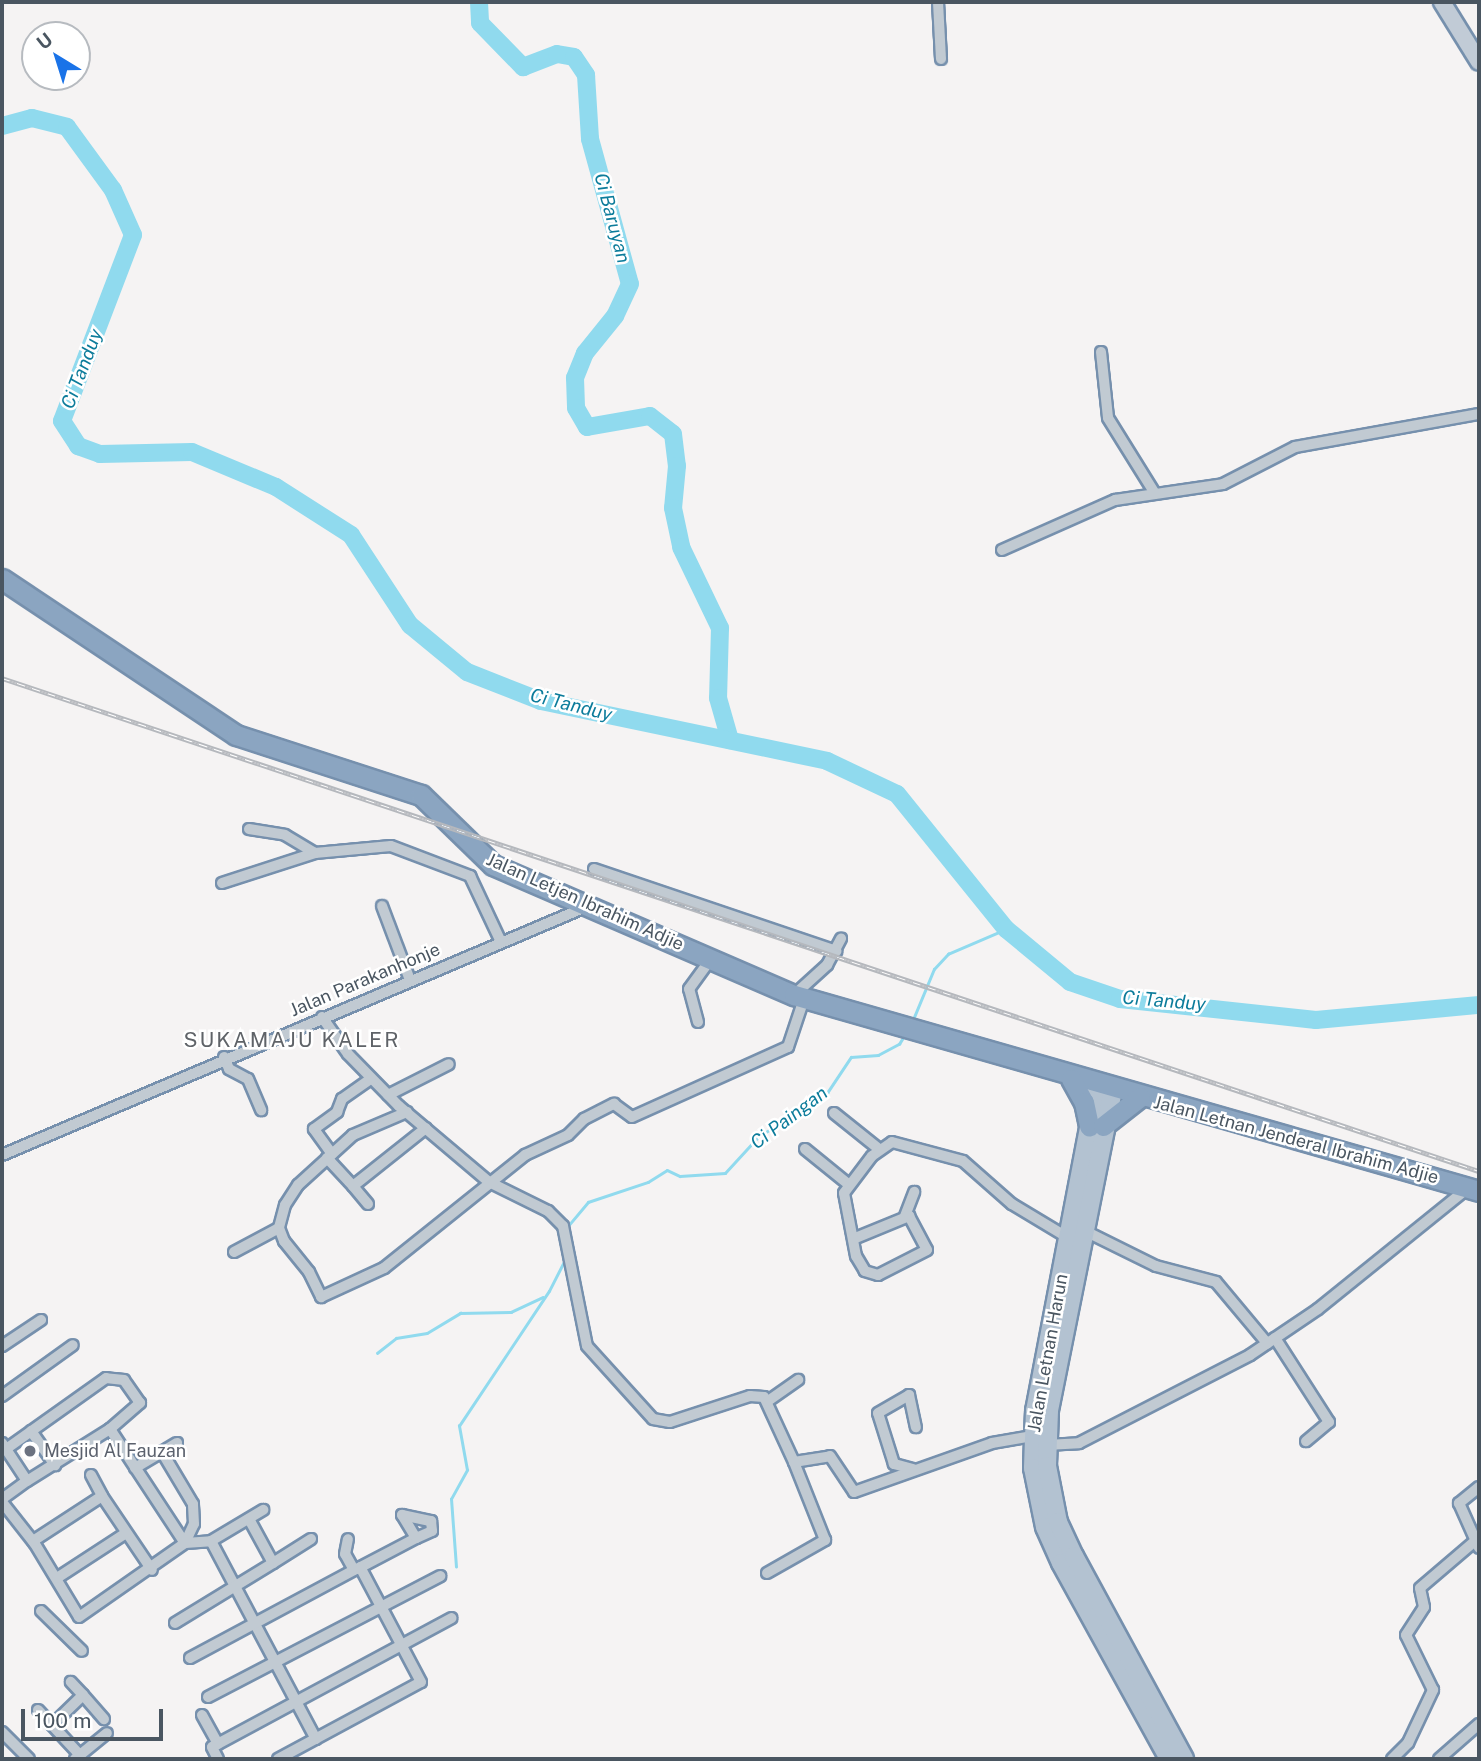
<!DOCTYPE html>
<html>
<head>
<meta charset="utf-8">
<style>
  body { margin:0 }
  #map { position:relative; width:1481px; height:1761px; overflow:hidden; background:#f5f3f3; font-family:"Public Sans",sans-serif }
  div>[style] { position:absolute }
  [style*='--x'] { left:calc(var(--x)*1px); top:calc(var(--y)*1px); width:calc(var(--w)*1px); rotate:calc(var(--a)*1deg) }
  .stream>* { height:2.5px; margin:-1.25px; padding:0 1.25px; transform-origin:1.25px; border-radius:1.25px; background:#90daee }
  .river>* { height:18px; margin:-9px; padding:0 9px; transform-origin:9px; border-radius:9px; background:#90daee }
  .roads { filter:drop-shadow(2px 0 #7690ad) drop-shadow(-2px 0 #7690ad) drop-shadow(0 2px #7690ad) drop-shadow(0 -2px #7690ad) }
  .street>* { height:10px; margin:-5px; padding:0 5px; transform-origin:5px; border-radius:5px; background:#c1cad2 }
  .secondary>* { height:16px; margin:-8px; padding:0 8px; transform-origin:8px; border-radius:8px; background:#c1cbd6 }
  .primary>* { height:18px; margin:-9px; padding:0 9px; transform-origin:9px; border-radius:9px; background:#b3c2d1 }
  .highway>* { height:19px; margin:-9.5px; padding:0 9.5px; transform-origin:9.5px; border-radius:9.5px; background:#8ba5c1 }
  .rail>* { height:5px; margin-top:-2.5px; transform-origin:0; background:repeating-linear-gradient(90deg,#fff 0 8px,#b5b8bd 0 16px); box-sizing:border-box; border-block:2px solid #b5b8bd }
  .dots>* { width:19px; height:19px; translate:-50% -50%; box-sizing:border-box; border:4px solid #fff; border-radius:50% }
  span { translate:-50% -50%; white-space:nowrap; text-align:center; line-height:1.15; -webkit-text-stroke:5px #fff; paint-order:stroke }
  .street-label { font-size:18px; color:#4a5661 }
  .worship-label { font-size:18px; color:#5b616d }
  .left { translate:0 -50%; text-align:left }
  .water-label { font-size:19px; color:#0c7c9b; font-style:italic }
  .quarter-label { font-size:21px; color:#5f6368; letter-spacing:2px }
  .frame { position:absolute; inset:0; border:4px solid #4a5661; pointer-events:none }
  .north { position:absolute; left:21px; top:21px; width:70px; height:70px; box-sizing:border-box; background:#fff; border:2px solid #b7bbc0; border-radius:50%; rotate:322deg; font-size:19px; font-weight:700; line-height:28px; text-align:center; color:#4a5661 }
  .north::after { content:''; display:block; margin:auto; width:24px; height:32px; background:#1a73e8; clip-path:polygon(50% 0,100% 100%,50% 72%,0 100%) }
  .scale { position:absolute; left:21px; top:1709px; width:142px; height:32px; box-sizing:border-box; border:4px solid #4a5661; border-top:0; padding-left:9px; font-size:21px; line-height:24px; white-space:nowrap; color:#4a5661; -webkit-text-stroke:5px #fff; paint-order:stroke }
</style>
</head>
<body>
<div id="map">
  <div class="stream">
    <div style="--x:912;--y:1022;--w:57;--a:-67.5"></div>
    <div style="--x:934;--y:969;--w:21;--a:-47"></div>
    <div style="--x:948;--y:954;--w:63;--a:-23.3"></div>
    <div style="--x:568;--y:1226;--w:31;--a:-50"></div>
    <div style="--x:588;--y:1202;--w:63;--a:-18.4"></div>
    <div style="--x:648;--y:1182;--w:22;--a:-32"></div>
    <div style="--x:667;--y:1170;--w:14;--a:25"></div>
    <div style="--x:680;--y:1176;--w:45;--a:-3.8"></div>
    <div style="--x:725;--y:1173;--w:49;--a:-47.5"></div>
    <div style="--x:758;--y:1137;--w:82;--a:-32.5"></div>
    <div style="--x:827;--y:1093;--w:43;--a:-56.3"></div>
    <div style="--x:851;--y:1057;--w:27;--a:-4"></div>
    <div style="--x:878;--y:1055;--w:24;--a:-28"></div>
    <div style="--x:899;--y:1044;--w:13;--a:-58"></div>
    <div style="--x:377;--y:1353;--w:24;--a:-38"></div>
    <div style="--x:396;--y:1338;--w:31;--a:-9"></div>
    <div style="--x:427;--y:1333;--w:39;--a:-31"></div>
    <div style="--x:460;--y:1313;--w:51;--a:-1.1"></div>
    <div style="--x:511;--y:1312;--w:35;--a:-25"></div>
    <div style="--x:456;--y:1567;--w:68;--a:-94.2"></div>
    <div style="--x:451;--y:1499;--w:33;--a:-61"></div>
    <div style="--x:467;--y:1470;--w:45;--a:-100.3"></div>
    <div style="--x:459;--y:1426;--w:162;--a:-56.3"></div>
    <div style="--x:549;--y:1291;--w:34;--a:-63"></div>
    <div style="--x:564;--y:1261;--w:17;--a:-100"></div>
  </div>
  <div class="river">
    <div style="--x:479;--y:2;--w:21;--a:87"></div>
    <div style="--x:480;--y:23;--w:62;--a:45.7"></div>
    <div style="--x:523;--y:67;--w:36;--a:-21"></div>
    <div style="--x:557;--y:54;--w:17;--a:10"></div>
    <div style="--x:574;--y:57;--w:22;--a:56"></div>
    <div style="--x:586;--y:75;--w:64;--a:86.4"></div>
    <div style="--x:590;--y:139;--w:150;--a:74.6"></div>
    <div style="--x:630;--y:284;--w:35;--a:115"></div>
    <div style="--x:615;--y:316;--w:48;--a:129"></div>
    <div style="--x:585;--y:353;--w:27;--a:112"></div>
    <div style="--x:575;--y:378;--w:30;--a:88"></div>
    <div style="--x:576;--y:408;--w:22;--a:60"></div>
    <div style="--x:587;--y:427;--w:64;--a:-9.9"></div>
    <div style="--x:650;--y:416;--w:29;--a:38"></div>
    <div style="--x:673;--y:434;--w:32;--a:83"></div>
    <div style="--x:677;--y:466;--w:42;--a:95.4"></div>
    <div style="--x:673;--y:508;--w:40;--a:78"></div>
    <div style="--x:681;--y:547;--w:90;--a:64.3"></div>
    <div style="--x:720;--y:628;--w:70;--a:91.6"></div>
    <div style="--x:718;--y:698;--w:44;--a:74.1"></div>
    <div style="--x:2;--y:126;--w:31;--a:-15"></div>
    <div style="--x:32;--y:118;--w:36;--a:14"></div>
    <div style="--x:67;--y:127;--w:78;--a:53.9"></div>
    <div style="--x:113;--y:190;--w:49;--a:66"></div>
    <div style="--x:133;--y:235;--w:199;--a:110.9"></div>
    <div style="--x:62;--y:421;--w:30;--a:57"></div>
    <div style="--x:78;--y:446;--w:23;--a:20"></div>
    <div style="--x:100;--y:454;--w:92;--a:-1.2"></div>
    <div style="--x:192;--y:452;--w:91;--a:22.6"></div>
    <div style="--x:276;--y:487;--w:89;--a:32.6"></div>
    <div style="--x:351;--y:535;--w:108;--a:56.8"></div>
    <div style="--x:410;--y:625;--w:74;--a:39.5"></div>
    <div style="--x:467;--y:672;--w:79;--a:21.4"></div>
    <div style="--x:541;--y:701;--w:292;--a:11.8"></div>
    <div style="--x:827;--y:761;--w:77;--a:25.2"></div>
    <div style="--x:897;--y:794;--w:174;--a:51.1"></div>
    <div style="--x:1006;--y:929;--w:83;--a:39.6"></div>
    <div style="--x:1070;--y:982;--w:53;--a:18.8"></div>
    <div style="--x:1120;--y:999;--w:197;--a:6.1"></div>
    <div style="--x:1316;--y:1020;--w:164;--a:-5.3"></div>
  </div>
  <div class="roads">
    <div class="street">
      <div style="--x:938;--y:2;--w:57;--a:87"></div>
      <div style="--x:1101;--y:352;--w:66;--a:83.9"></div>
      <div style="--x:1108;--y:418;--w:87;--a:58.1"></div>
      <div style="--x:1002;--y:550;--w:124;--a:-23.9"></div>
      <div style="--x:1115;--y:500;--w:109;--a:-8.4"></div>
      <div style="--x:1223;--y:484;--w:81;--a:-27.2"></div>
      <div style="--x:1295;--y:447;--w:187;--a:-10.2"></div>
      <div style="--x:249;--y:829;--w:36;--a:9"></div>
      <div style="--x:285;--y:835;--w:35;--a:31"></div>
      <div style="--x:594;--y:869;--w:256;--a:18.7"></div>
      <div style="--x:222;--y:883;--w:98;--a:-17.9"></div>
      <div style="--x:315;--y:853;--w:76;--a:-5.3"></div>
      <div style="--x:391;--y:846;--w:85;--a:20.8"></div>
      <div style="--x:470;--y:876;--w:73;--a:64.8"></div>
      <div style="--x:382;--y:906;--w:79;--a:69.3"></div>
      <div style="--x:794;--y:995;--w:45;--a:-42.3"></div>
      <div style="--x:827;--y:965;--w:30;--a:-62"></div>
      <div style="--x:322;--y:1017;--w:45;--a:54.9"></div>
      <div style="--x:348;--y:1054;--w:73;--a:45.6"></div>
      <div style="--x:399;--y:1106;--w:118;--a:40.2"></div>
      <div style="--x:489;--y:1182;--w:66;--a:26.2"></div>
      <div style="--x:548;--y:1211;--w:21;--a:45"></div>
      <div style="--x:563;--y:1226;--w:122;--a:78.7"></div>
      <div style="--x:587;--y:1346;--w:98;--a:47.9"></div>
      <div style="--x:653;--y:1419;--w:17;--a:10"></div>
      <div style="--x:670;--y:1422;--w:84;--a:-18"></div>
      <div style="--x:750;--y:1396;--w:14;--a:4"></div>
      <div style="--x:764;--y:1397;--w:72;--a:65.2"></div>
      <div style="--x:794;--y:1462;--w:36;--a:-9"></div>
      <div style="--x:830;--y:1456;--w:43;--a:56.3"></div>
      <div style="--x:854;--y:1492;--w:146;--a:-19.5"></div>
      <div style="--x:992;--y:1443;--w:41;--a:-9.9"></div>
      <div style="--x:698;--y:1022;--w:34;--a:-105"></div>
      <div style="--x:689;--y:989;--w:37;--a:-54"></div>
      <div style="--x:224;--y:1057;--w:13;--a:67"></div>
      <div style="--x:229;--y:1069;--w:21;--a:28"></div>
      <div style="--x:248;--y:1079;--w:34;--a:67"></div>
      <div style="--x:388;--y:1095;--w:68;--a:-26.9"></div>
      <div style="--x:407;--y:1112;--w:59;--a:156.9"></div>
      <div style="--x:353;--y:1135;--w:74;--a:137.7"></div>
      <div style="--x:298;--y:1185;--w:24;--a:123"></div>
      <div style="--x:285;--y:1205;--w:24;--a:105"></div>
      <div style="--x:279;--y:1228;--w:14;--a:69"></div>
      <div style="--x:284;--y:1241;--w:40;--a:51"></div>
      <div style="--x:309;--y:1272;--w:28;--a:64"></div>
      <div style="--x:321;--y:1297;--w:69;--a:-24.7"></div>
      <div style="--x:384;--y:1268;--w:181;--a:-38.7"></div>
      <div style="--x:525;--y:1155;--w:47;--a:-24.9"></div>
      <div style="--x:568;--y:1135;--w:23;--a:-45"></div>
      <div style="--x:584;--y:1119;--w:34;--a:-27"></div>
      <div style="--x:614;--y:1104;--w:22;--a:36"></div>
      <div style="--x:632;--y:1117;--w:171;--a:-24.2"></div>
      <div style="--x:788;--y:1047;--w:51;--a:-71.6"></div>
      <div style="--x:834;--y:1113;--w:58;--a:38.7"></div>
      <div style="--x:805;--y:1149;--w:55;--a:39.1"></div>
      <div style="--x:332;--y:1154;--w:31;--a:-126"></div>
      <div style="--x:314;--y:1129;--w:29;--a:-36"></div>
      <div style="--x:337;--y:1112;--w:14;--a:-69"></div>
      <div style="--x:342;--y:1099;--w:35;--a:-35"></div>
      <div style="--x:2;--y:1155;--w:637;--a:-23.02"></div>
      <div style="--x:327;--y:1158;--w:38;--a:47"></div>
      <div style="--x:368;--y:1204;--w:23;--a:-130"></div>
      <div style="--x:353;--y:1186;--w:93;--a:-38.5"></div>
      <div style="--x:905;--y:1216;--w:26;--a:-69"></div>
      <div style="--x:1083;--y:1230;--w:81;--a:26.3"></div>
      <div style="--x:1156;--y:1266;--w:62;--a:14.9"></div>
      <div style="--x:1216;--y:1282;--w:80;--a:50.1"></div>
      <div style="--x:853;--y:1239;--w:61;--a:-22.3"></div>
      <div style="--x:909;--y:1216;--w:38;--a:62"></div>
      <div style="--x:927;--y:1250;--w:55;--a:153"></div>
      <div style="--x:878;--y:1275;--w:14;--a:-163"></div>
      <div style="--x:865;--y:1271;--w:17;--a:-121"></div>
      <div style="--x:856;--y:1256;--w:64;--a:-100.8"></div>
      <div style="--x:844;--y:1193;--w:46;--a:-52.9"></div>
      <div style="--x:872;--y:1156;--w:24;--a:-35"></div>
      <div style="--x:892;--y:1142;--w:73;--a:15"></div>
      <div style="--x:963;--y:1161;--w:65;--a:41.3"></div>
      <div style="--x:1012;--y:1204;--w:64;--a:31"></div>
      <div style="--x:234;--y:1252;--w:51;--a:-28.1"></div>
      <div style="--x:1275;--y:1338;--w:100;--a:57.3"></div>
      <div style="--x:1329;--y:1422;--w:30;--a:140"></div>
      <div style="--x:2;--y:1346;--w:47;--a:-33.7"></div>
      <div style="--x:2;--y:1396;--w:87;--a:-35.7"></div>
      <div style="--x:768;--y:1401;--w:37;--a:-35"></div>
      <div style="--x:110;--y:1429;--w:136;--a:56.7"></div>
      <div style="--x:185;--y:1543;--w:26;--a:-4"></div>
      <div style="--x:211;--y:1541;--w:224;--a:62.1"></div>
      <div style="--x:31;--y:1431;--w:42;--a:54.8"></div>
      <div style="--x:2;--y:1443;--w:45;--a:56.7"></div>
      <div style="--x:27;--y:1481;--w:98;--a:-32.1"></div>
      <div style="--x:110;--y:1429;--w:40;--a:-41"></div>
      <div style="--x:140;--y:1403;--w:28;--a:-125"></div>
      <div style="--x:124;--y:1380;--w:18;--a:-174"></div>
      <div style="--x:106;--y:1378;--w:123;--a:144.6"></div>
      <div style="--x:1046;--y:1445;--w:33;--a:-3"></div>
      <div style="--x:1079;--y:1443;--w:192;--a:-27.2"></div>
      <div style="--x:1250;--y:1355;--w:82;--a:-34.1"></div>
      <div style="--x:1318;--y:1309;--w:193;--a:-38.9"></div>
      <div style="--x:135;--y:1468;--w:49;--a:-30.8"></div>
      <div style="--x:913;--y:1469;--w:20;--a:-165"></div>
      <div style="--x:894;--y:1464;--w:53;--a:-107.4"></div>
      <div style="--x:878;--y:1413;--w:36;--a:-30"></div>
      <div style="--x:909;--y:1395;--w:33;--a:78"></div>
      <div style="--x:91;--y:1475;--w:24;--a:62"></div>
      <div style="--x:1479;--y:1487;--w:26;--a:141"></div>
      <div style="--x:1459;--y:1503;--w:49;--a:66"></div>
      <div style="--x:2;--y:1499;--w:31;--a:-36"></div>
      <div style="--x:2;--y:1502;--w:53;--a:51.8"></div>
      <div style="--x:35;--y:1544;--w:85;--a:58.9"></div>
      <div style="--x:79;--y:1617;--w:129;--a:-34.9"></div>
      <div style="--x:185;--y:1543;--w:21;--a:-65"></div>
      <div style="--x:194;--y:1524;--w:20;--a:-93"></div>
      <div style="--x:193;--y:1504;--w:61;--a:-120.8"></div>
      <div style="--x:249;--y:1519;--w:50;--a:61.4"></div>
      <div style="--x:273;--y:1563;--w:45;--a:-32.3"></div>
      <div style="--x:33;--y:1541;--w:82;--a:-33.1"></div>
      <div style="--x:102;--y:1496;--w:89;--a:56"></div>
      <div style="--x:211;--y:1541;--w:61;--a:-30.8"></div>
      <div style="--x:357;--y:1569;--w:67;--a:-27.7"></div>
      <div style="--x:416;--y:1538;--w:27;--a:-121"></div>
      <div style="--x:402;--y:1515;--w:30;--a:12"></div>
      <div style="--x:431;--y:1521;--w:10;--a:84"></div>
      <div style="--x:432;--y:1531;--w:17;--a:156"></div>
      <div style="--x:767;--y:1573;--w:67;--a:-29.6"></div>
      <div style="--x:825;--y:1540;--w:84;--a:-111.7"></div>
      <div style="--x:57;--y:1578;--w:82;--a:-33.1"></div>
      <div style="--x:41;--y:1611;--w:57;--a:44.3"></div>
      <div style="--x:175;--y:1623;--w:115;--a:-31.5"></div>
      <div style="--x:190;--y:1658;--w:186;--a:-28.2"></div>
      <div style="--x:354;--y:1570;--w:18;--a:-119"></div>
      <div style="--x:345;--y:1554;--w:15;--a:-79"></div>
      <div style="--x:83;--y:1695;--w:32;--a:49"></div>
      <div style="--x:208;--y:1697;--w:262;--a:-27.5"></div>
      <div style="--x:38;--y:1710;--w:62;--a:47"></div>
      <div style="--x:202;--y:1715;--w:33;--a:61"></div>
      <div style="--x:52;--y:1725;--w:43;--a:-44.1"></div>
      <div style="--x:83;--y:1695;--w:18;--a:-133"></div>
      <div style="--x:2;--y:1732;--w:38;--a:45"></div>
      <div style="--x:75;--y:1759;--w:41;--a:-39.1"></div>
      <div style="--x:218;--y:1759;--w:13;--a:-117"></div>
      <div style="--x:212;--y:1747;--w:272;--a:-28.3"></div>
      <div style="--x:278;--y:1759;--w:162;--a:-28.3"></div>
      <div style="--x:421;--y:1682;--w:130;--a:-117.9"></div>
      <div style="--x:1392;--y:1759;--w:23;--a:-45"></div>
      <div style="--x:1408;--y:1743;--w:59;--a:-64.7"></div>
      <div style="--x:1433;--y:1690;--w:61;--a:-116.1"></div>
      <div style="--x:1406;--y:1635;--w:33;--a:-57"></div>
      <div style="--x:1424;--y:1607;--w:19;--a:-102"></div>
      <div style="--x:1420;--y:1588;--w:72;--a:-40.5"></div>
      <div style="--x:1439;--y:1759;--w:53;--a:-41.2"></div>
    </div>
    <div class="secondary">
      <div style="--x:1442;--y:2;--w:70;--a:58.3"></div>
    </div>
    <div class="primary">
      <div style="--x:1097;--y:1086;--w:330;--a:100.8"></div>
      <div style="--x:1035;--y:1410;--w:58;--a:92"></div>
      <div style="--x:1033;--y:1468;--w:60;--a:78.5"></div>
      <div style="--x:1045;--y:1527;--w:39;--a:66"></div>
      <div style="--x:1061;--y:1563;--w:224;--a:61.1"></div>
      <div style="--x:1113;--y:1090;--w:327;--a:101.3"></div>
      <div style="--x:1049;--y:1411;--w:55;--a:92.1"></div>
      <div style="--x:1047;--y:1466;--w:57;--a:78.9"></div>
      <div style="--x:1058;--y:1522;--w:38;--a:65"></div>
      <div style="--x:1074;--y:1556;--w:231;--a:61.5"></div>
    </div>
    <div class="highway">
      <div style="--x:2;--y:579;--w:281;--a:33.7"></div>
      <div style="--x:236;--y:735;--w:194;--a:18"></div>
      <div style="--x:421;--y:795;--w:100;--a:44.2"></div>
      <div style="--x:493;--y:865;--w:328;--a:23.4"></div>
      <div style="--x:794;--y:995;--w:712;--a:15.97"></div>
      <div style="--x:1071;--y:1079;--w:26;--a:61"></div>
      <div style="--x:1084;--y:1102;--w:25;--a:78"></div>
      <div style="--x:1103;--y:1126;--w:47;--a:-38.1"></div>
    </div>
  </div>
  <div class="rail">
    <div style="--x:2;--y:678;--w:1557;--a:18.46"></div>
  </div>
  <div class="dots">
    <div style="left:30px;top:1451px;background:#6b7280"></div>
  </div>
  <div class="street-label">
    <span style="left:585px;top:902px;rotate:24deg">Jalan Letjen Ibrahim Adjie</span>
    <span style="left:365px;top:980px;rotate:-23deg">Jalan Parakanhonje</span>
    <span style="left:1296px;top:1140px;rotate:15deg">Jalan Letnan Jenderal Ibrahim Adjie</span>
    <span style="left:1048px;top:1353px;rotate:-80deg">Jalan Letnan Harun</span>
  </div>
  <div class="worship-label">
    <span class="left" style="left:44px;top:1451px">Mesjid Al Fauzan</span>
  </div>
  <div class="water-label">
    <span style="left:612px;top:218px;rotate:75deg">Ci Baruyan</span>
    <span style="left:82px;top:369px;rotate:-69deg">Ci Tanduy</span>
    <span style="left:571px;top:705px;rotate:14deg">Ci Tanduy</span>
    <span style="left:1164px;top:1001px;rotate:5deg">Ci Tanduy</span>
    <span style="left:789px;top:1118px;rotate:-37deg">Ci Paingan</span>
  </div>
  <div class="quarter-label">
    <span style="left:292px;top:1040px">SUKAMAJU KALER</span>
  </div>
  <div class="frame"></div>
  <div class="north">U</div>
  <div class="scale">100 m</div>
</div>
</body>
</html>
